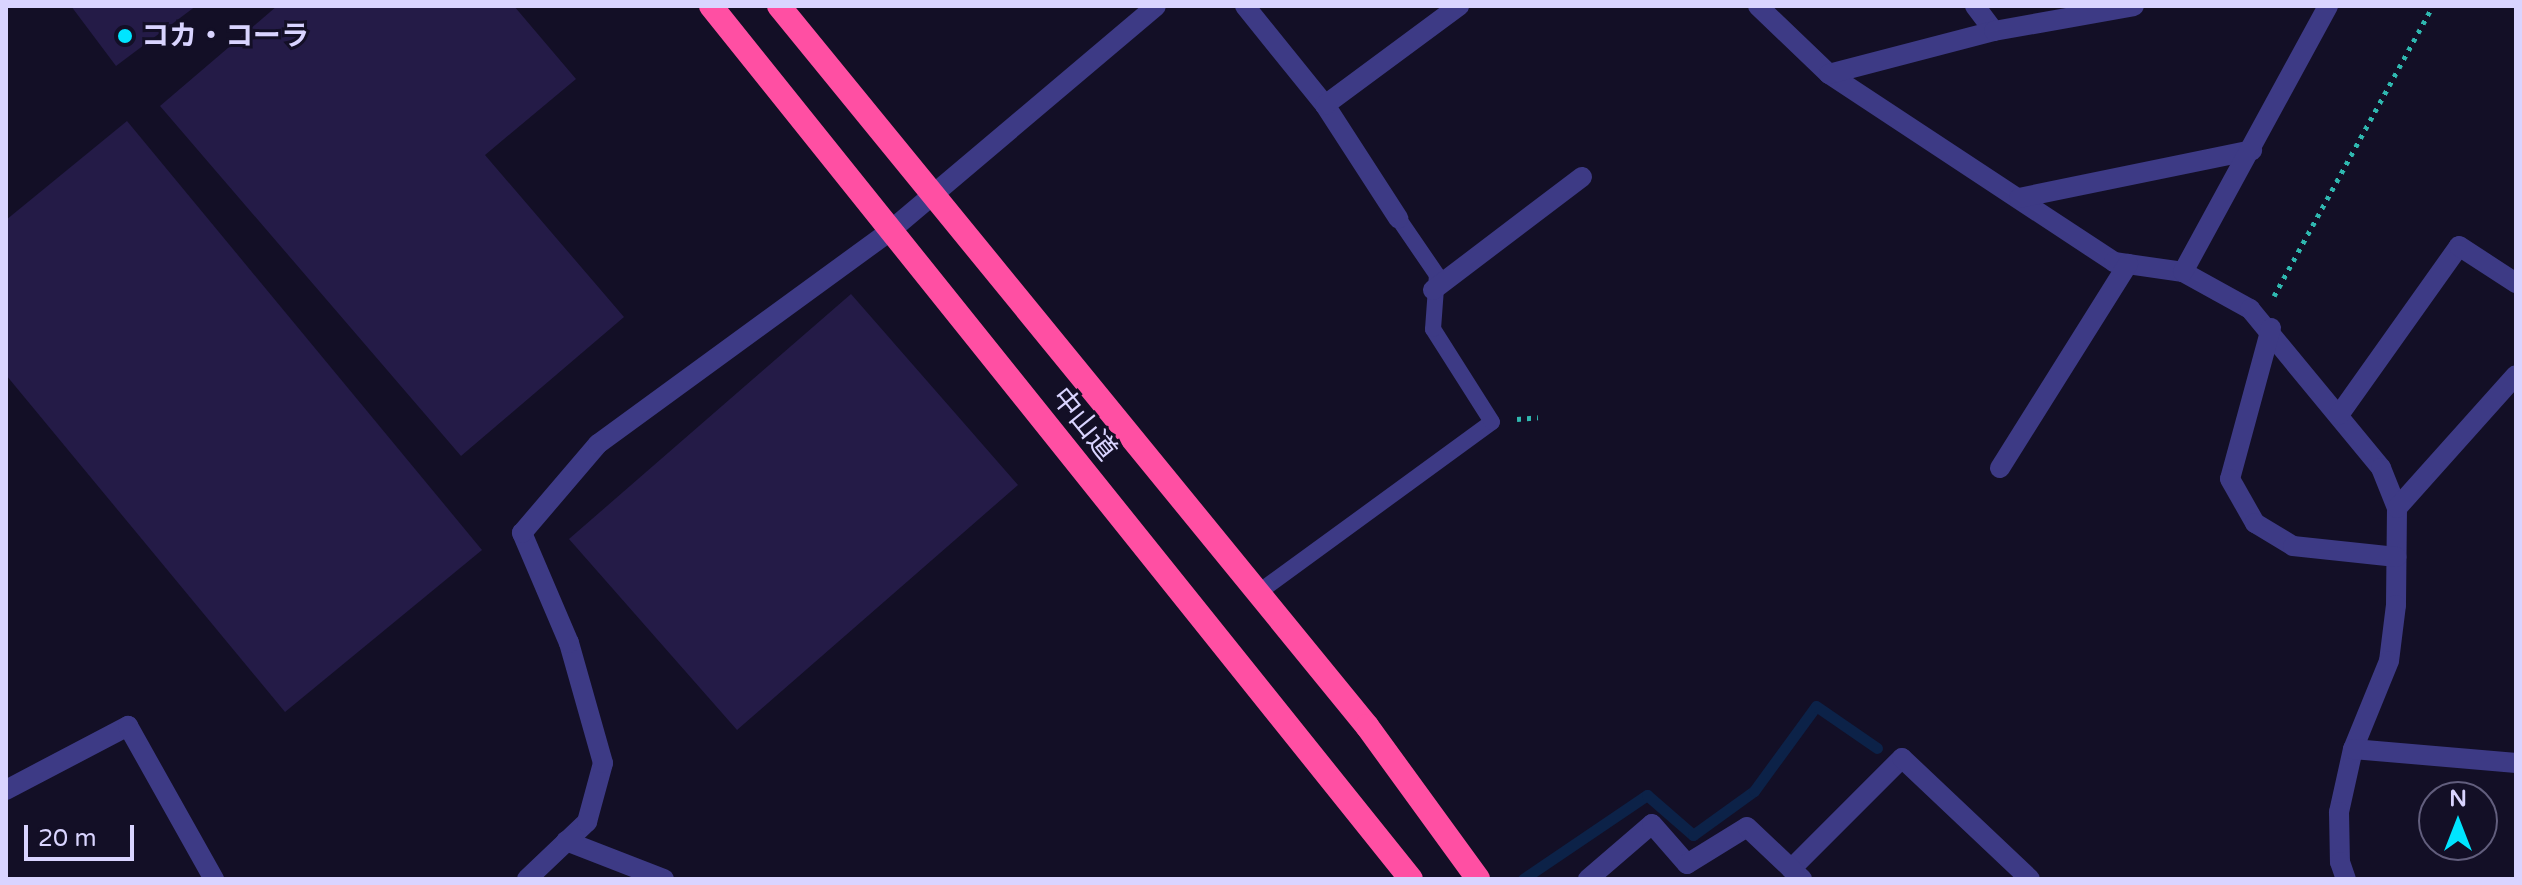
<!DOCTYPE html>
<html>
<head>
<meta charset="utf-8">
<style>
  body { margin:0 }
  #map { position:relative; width:2522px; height:885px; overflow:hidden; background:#130f26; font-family:"Varela Round","Noto Sans JP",sans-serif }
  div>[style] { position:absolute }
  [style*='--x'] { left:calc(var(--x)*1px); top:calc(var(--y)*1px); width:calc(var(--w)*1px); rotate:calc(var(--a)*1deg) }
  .stream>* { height:11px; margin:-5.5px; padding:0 5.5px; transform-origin:5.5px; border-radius:5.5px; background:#0c2248 }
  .building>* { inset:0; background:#241b47 }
  .path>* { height:5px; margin-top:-2.5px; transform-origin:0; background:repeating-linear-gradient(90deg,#2fb8b0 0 4px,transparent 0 10px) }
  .lane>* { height:16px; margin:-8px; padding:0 8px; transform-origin:8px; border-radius:8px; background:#3d3a85 }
  .street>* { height:20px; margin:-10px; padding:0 10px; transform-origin:10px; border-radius:10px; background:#3d3a85 }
  .highway>* { height:24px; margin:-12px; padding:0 12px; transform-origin:12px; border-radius:12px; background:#ff4fa3 }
  .dots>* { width:22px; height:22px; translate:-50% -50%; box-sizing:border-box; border:4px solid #130f26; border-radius:50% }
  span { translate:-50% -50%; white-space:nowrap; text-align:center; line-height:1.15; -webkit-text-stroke:6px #130f26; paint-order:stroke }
  .poi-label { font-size:28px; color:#d9d4ff; font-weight:700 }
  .left { translate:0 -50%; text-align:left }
  .street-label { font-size:28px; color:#d9d4ff }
  .frame { position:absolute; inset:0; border:8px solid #d9d4ff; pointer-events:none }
  .north { position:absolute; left:2418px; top:781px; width:80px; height:80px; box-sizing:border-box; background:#130f26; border:2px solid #625e7d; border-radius:50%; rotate:0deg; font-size:22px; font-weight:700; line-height:32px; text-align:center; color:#d9d4ff }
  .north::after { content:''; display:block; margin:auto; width:28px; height:36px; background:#00e5ff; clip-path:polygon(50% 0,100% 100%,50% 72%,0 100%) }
  .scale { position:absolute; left:24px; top:825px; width:110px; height:36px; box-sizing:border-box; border:4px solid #d9d4ff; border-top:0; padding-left:10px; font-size:24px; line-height:28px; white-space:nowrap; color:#d9d4ff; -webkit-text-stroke:6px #130f26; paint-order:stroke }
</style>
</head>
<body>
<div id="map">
  <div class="stream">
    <div style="--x:1523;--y:879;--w:150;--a:-34.1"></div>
    <div style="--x:1647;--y:795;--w:61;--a:41"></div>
    <div style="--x:1693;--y:835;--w:75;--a:-35.8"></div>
    <div style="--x:1754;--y:791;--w:105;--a:-53.9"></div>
    <div style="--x:1816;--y:706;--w:74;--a:34.5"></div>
  </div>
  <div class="building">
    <div style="clip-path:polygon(71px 6px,196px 6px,116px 66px)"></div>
    <div style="clip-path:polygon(277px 6px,514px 6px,576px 79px,485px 155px,624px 317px,461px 456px,160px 106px)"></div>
    <div style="clip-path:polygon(127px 121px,482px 550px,285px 712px,6px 375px,6px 220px)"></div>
    <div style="clip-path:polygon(851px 294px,1018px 485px,737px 730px,569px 539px)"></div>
  </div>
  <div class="path">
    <div style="--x:2274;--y:296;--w:331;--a:-61.3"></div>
    <div style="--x:1517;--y:419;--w:21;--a:-5"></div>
  </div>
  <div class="lane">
    <div style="--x:1259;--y:592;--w:288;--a:-36.1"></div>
    <div style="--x:1492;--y:422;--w:110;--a:-122.4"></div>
    <div style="--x:1433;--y:329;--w:54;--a:-85.8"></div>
    <div style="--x:1437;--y:275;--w:69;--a:-124.4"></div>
  </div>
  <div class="street">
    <div style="--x:1245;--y:6;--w:127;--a:51.1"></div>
    <div style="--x:1325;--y:105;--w:135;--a:57.1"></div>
    <div style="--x:1758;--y:6;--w:98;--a:43.8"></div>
    <div style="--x:1829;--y:74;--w:341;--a:33.4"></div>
    <div style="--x:2114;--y:262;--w:70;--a:8.2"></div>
    <div style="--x:2183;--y:272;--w:77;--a:28.9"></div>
    <div style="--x:2250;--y:309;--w:206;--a:50.5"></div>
    <div style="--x:2381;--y:468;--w:43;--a:68.2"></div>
    <div style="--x:2397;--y:508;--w:97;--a:90.6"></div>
    <div style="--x:2396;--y:605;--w:56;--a:97.1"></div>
    <div style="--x:2389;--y:661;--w:95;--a:112.2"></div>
    <div style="--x:2353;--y:749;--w:65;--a:102.5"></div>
    <div style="--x:2339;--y:812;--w:50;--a:88.9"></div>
    <div style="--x:2340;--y:862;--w:18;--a:71"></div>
    <div style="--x:1975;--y:6;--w:31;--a:53"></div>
    <div style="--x:1829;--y:74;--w:171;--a:-14.6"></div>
    <div style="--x:1994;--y:31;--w:142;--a:-10.1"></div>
    <div style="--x:1325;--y:105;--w:167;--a:-36.5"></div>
    <div style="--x:2019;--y:198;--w:238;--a:-11.6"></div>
    <div style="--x:2183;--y:272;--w:303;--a:-61.4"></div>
    <div style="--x:1433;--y:290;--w:187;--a:-37.2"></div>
    <div style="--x:2271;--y:328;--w:156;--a:105.2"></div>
    <div style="--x:2230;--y:479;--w:51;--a:60.4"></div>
    <div style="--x:2255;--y:523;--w:44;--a:31.2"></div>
    <div style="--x:2293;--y:546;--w:104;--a:6.1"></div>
    <div style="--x:2339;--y:415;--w:207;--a:-54.6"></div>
    <div style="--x:2459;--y:246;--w:68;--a:33"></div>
    <div style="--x:2000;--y:468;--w:241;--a:-57.9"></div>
    <div style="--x:2397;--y:508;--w:178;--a:-48.2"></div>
    <div style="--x:2353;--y:749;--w:164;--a:4.9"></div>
    <div style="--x:6;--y:790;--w:138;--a:-27.7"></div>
    <div style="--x:128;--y:726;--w:176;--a:60.7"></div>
    <div style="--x:566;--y:841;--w:105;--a:21.2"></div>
    <div style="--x:1791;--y:869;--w:157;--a:-45"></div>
    <div style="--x:1902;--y:758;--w:176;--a:43.4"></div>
    <div style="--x:527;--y:879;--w:83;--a:-43.5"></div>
    <div style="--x:587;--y:822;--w:61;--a:-74.8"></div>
    <div style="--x:603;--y:763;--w:125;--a:-105.8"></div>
    <div style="--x:569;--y:643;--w:120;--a:-113.1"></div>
    <div style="--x:522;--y:533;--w:117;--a:-49.5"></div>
    <div style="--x:598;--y:444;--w:361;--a:-36.1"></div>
    <div style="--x:890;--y:231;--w:348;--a:-40.2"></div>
    <div style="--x:1588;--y:879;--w:84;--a:-40.7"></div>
    <div style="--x:1652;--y:824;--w:53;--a:48.8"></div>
    <div style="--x:1687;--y:864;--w:70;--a:-31.7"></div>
    <div style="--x:1747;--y:827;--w:76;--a:43.4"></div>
  </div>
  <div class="highway">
    <div style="--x:711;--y:6;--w:1119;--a:51.28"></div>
    <div style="--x:779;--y:6;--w:930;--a:50.76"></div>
    <div style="--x:1367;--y:726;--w:189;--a:54"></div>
  </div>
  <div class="dots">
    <div style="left:125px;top:36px;background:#00e5ff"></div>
  </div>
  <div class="poi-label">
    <span class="left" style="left:141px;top:36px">コカ・コーラ</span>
  </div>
  <div class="street-label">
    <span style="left:1084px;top:424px;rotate:51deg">中山道</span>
  </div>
  <div class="frame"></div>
  <div class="north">N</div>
  <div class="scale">20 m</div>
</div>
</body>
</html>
